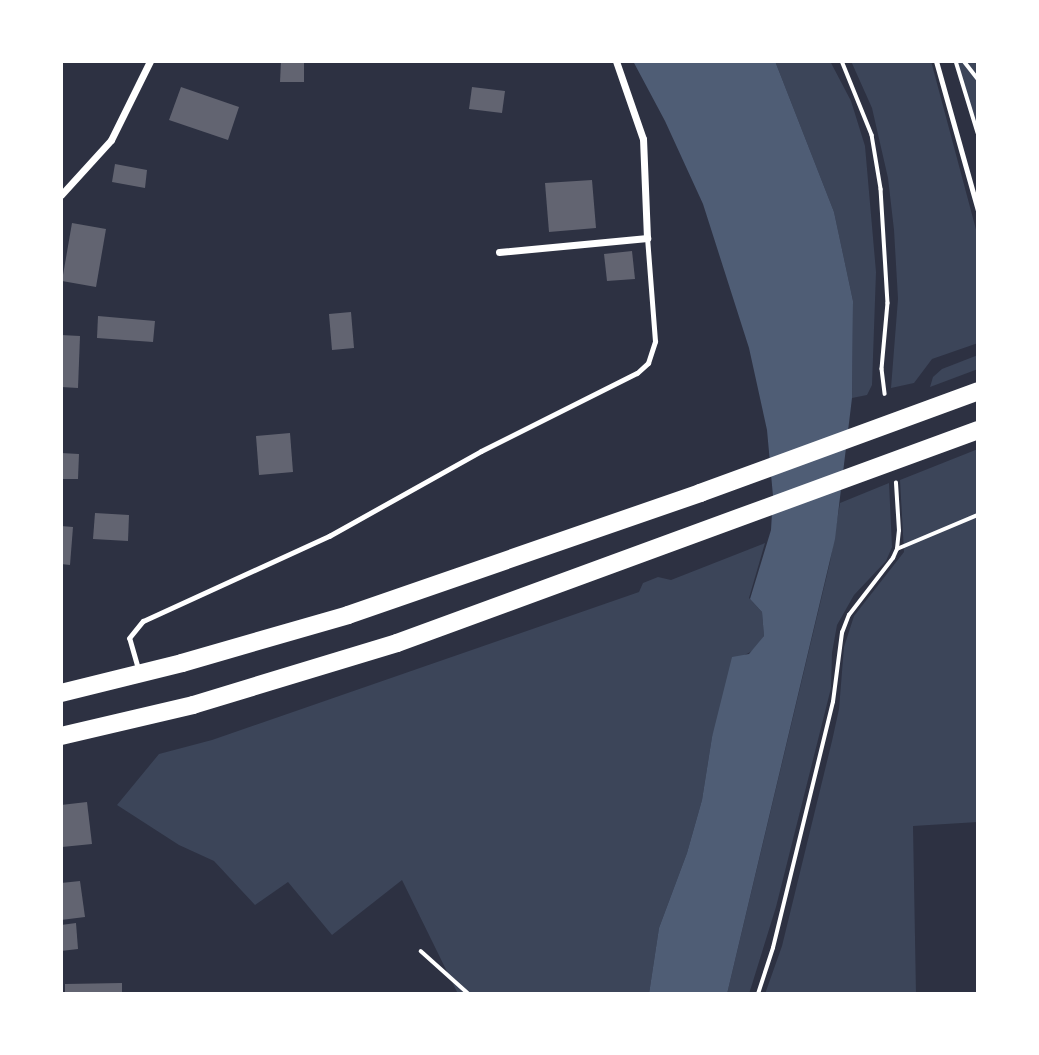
<!DOCTYPE html>
<html>
<head>
<meta charset="utf-8">
<style>
  body { margin:0 }
  #map { position:relative; width:1039px; height:1055px; overflow:hidden; background:#2d3142; font-family:Mulish,sans-serif }
  div>[style] { position:absolute }
  [style*='--x'] { left:calc(var(--x)*1px); top:calc(var(--y)*1px); width:calc(var(--w)*1px); rotate:calc(var(--a)*1deg) }
  .green>* { inset:0; background:#3c4559 }
  .water>* { inset:0; background:#4f5d75 }
  .building>* { inset:0; background:#626471 }
  .path>* { height:3.5px; margin:-1.75px; padding:0 1.75px; transform-origin:1.75px; border-radius:1.75px; background:#fff }
  .service>* { height:5px; margin:-2.5px; padding:0 2.5px; transform-origin:2.5px; border-radius:2.5px; background:#fff }
  .minor>* { height:7px; margin:-3.5px; padding:0 3.5px; transform-origin:3.5px; border-radius:3.5px; background:#fff }
  .primary>* { height:18px; margin:-9px; padding:0 9px; transform-origin:9px; border-radius:9px; background:#fff }
  span { translate:-50% -50%; white-space:nowrap; text-align:center; line-height:1.15; -webkit-text-stroke:7px #fff; paint-order:stroke }
  .frame { position:absolute; inset:0; border:63px solid #fff; pointer-events:none }
</style>
</head>
<body>
<div id="map">
  <div class="green">
    <div style="clip-path:polygon(775px 61px,830px 61px,851px 101px,865px 146px,876px 272px,872px 385px,867px 395px,852px 398px,853px 301px,834px 212px)"></div>
    <div style="clip-path:polygon(851px 61px,931px 61px,978px 237px,978px 343px,932px 359px,914px 383px,891px 388px,898px 299px,894px 230px,888px 178px,872px 108px)"></div>
    <div style="clip-path:polygon(956px 61px,978px 61px,978px 141px)"></div>
    <div style="clip-path:polygon(978px 355px,978px 369px,930px 387px,933px 377px,942px 369px)"></div>
    <div style="clip-path:polygon(978px 449px,978px 822px,913px 826px,916px 994px,765px 994px,782px 946px,832px 741px,839px 709px,844px 647px,854px 616px,904px 552px,900px 480px)"></div>
    <div style="clip-path:polygon(889px 483px,892px 547px,886px 561px,854px 595px,837px 625px,832px 653px,831px 688px,776px 907px,749px 994px,727px 994px,830px 562px,840px 503px)"></div>
    <div style="clip-path:polygon(765px 543px,749px 598px,762px 612px,764px 636px,756px 649px,741px 657px,712px 737px,702px 800px,687px 853px,659px 928px,649px 994px,458px 994px,402px 880px,332px 935px,288px 882px,255px 905px,214px 861px,179px 845px,117px 805px,159px 754px,212px 740px,639px 592px,643px 583px,658px 577px,671px 580px)"></div>
  </div>
  <div class="water">
    <div style="clip-path:polygon(633px 61px,775px 61px,834px 212px,853px 301px,852px 398px,835px 539px,727px 994px,649px 994px,659px 928px,687px 853px,702px 800px,712px 737px,732px 657px,749px 654px,764px 636px,762px 612px,750px 599px,771px 530px,773px 496px,767px 430px,749px 348px,703px 204px,665px 121px)"></div>
  </div>
  <div class="building">
    <div style="clip-path:polygon(281px 61px,304px 61px,304px 82px,280px 82px)"></div>
    <div style="clip-path:polygon(181px 87px,239px 107px,228px 140px,169px 120px)"></div>
    <div style="clip-path:polygon(472px 87px,505px 91px,502px 113px,469px 109px)"></div>
    <div style="clip-path:polygon(115px 164px,147px 170px,145px 188px,112px 182px)"></div>
    <div style="clip-path:polygon(592px 180px,596px 228px,549px 232px,545px 183px)"></div>
    <div style="clip-path:polygon(72px 223px,106px 229px,96px 287px,62px 281px)"></div>
    <div style="clip-path:polygon(632px 251px,635px 279px,607px 281px,604px 254px)"></div>
    <div style="clip-path:polygon(351px 312px,354px 348px,332px 350px,329px 314px)"></div>
    <div style="clip-path:polygon(98px 316px,155px 321px,153px 342px,97px 338px)"></div>
    <div style="clip-path:polygon(61px 335px,80px 336px,78px 388px,61px 387px)"></div>
    <div style="clip-path:polygon(290px 433px,293px 472px,259px 475px,256px 436px)"></div>
    <div style="clip-path:polygon(61px 453px,79px 454px,78px 479px,61px 479px)"></div>
    <div style="clip-path:polygon(95px 513px,129px 515px,128px 541px,93px 539px)"></div>
    <div style="clip-path:polygon(61px 526px,73px 527px,70px 565px,61px 564px)"></div>
    <div style="clip-path:polygon(87px 802px,92px 844px,62px 847px,61px 805px)"></div>
    <div style="clip-path:polygon(80px 881px,85px 917px,61px 920px,61px 883px)"></div>
    <div style="clip-path:polygon(76px 923px,78px 949px,61px 951px,61px 925px)"></div>
    <div style="clip-path:polygon(122px 983px,122px 994px,65px 994px,65px 984px)"></div>
  </div>
  <div class="path">
    <div style="--x:842;--y:61;--w:80;--a:67.9"></div>
    <div style="--x:872;--y:135;--w:55;--a:80.5"></div>
    <div style="--x:881;--y:189;--w:114;--a:86.5"></div>
    <div style="--x:888;--y:303;--w:66;--a:95.2"></div>
    <div style="--x:882;--y:369;--w:25;--a:83"></div>
    <div style="--x:956;--y:61;--w:75;--a:73"></div>
    <div style="--x:964;--y:61;--w:23;--a:52"></div>
    <div style="--x:897;--y:549;--w:88;--a:-22.8"></div>
    <div style="--x:421;--y:951;--w:64;--a:41.9"></div>
    <div style="--x:758;--y:994;--w:48;--a:-71.9"></div>
    <div style="--x:773;--y:948;--w:253;--a:-76.3"></div>
    <div style="--x:833;--y:702;--w:70;--a:-82.6"></div>
    <div style="--x:842;--y:633;--w:19;--a:-69"></div>
    <div style="--x:849;--y:615;--w:72;--a:-52.3"></div>
    <div style="--x:893;--y:558;--w:10;--a:-66"></div>
    <div style="--x:897;--y:549;--w:18;--a:-84"></div>
    <div style="--x:899;--y:531;--w:48;--a:-93.6"></div>
  </div>
  <div class="service">
    <div style="--x:936;--y:61;--w:155;--a:74.3"></div>
    <div style="--x:139;--y:672;--w:35;--a:-106"></div>
    <div style="--x:129;--y:638;--w:22;--a:-51"></div>
    <div style="--x:143;--y:621;--w:205;--a:-24.6"></div>
    <div style="--x:329;--y:536;--w:174;--a:-29.2"></div>
    <div style="--x:481;--y:451;--w:174;--a:-26.6"></div>
    <div style="--x:637;--y:373;--w:15;--a:-42"></div>
    <div style="--x:648;--y:363;--w:23;--a:-72"></div>
    <div style="--x:655;--y:341;--w:103;--a:-94.4"></div>
  </div>
  <div class="minor">
    <div style="--x:61;--y:195;--w:74;--a:-47.7"></div>
    <div style="--x:111;--y:140;--w:88;--a:-63.7"></div>
    <div style="--x:499;--y:252;--w:149;--a:-5.4"></div>
    <div style="--x:647;--y:238;--w:99;--a:-92.3"></div>
    <div style="--x:643;--y:139;--w:83;--a:-109.1"></div>
  </div>
  <div class="primary">
    <div style="--x:61;--y:693;--w:125;--a:-13.9"></div>
    <div style="--x:182;--y:663;--w:173;--a:-16.1"></div>
    <div style="--x:348;--y:615;--w:373;--a:-19.1"></div>
    <div style="--x:700;--y:493;--w:296;--a:-20.1"></div>
    <div style="--x:61;--y:736;--w:136;--a:-13.2"></div>
    <div style="--x:193;--y:705;--w:213;--a:-16.9"></div>
    <div style="--x:397;--y:643;--w:619;--a:-20.13"></div>
  </div>
  <div class="frame"></div>
</div>
</body>
</html>
